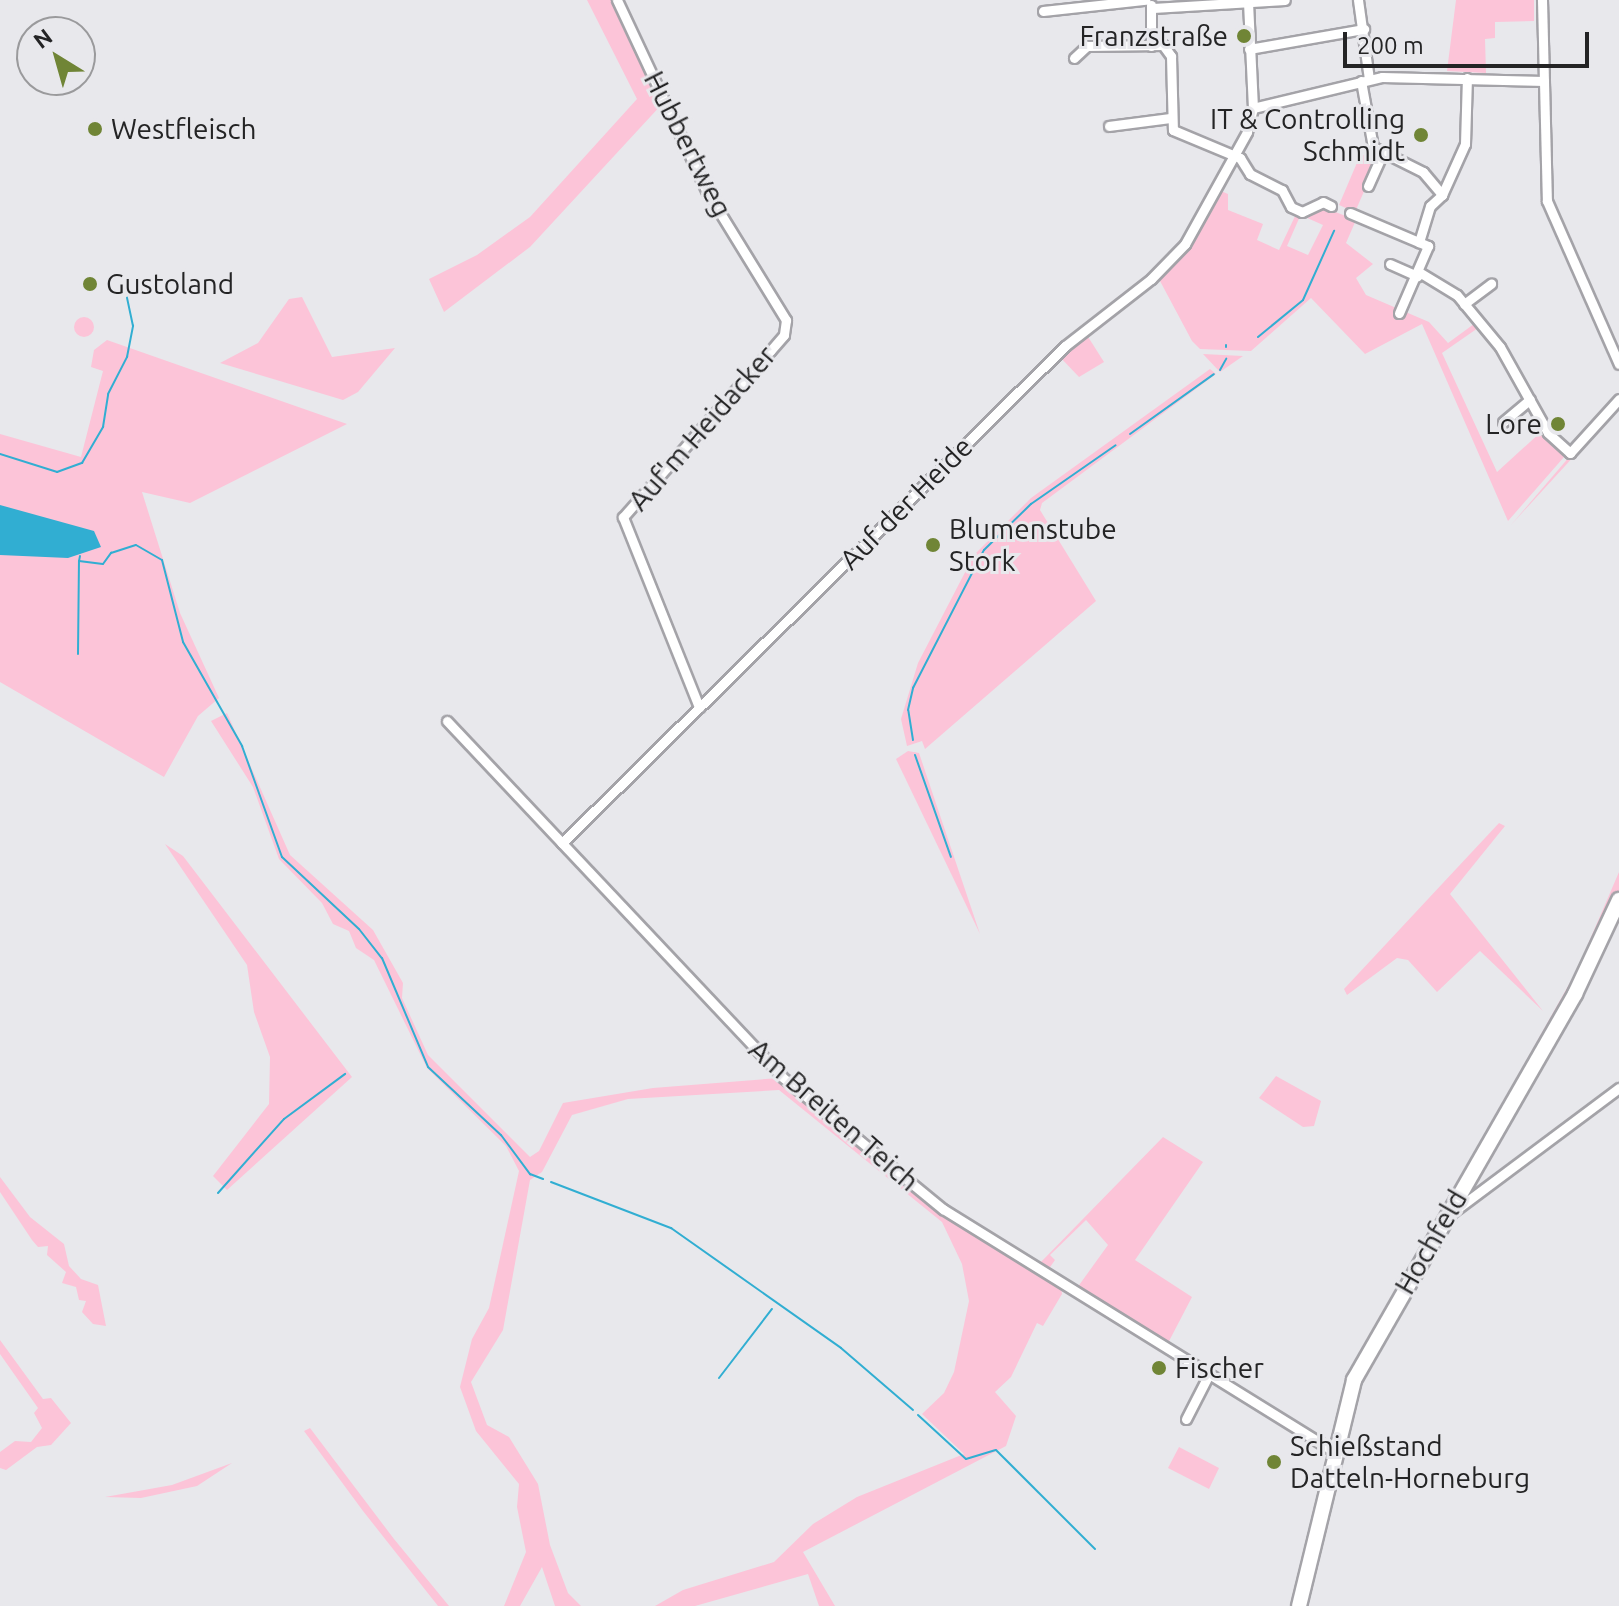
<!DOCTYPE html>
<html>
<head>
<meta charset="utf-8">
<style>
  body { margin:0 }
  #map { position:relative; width:1619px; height:1606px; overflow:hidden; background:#e8e8ec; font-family:Ubuntu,sans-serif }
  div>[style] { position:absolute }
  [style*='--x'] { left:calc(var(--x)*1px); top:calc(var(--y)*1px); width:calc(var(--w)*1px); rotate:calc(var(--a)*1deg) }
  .green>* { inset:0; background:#fcc4d8 }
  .round { border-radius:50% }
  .water>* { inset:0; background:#31aed2 }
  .stream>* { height:2px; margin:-1px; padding:0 1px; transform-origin:1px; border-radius:1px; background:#31aed2 }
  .roads { filter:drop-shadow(2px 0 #a4a3a8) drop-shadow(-2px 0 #a4a3a8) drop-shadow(0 2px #a4a3a8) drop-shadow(0 -2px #a4a3a8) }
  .street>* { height:9px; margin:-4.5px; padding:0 4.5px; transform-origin:4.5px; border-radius:4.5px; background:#fff }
  .secondary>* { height:14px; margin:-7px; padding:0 7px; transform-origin:7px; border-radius:7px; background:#fff }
  .dots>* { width:22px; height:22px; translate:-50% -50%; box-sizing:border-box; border:4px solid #e8e8ec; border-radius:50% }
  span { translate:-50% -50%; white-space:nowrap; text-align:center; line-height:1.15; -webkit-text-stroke:6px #e8e8ec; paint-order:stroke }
  .poi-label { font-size:28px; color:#242425 }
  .right { translate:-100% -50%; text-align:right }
  .left { translate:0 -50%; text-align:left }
  .street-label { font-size:28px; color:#242425 }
  .north { position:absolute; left:16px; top:16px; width:80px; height:80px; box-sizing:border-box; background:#e8e8ec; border:2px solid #9a9a9c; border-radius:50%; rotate:323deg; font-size:22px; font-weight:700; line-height:32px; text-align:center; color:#242425 }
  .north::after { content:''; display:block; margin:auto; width:28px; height:36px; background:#708536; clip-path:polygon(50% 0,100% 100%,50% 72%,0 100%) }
  .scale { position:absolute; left:1343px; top:32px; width:246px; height:36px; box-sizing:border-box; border:4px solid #242425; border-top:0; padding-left:10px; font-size:24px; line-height:28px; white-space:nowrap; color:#242425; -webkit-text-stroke:6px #e8e8ec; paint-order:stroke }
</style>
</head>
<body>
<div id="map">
  <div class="green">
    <div style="clip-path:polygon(587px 0,614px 0,663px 103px,530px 247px,444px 312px,429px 279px,477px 255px,530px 217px,637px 99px)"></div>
    <div style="clip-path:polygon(1456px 0,1534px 0,1534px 21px,1495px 22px,1495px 38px,1485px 39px,1486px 73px,1447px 71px)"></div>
    <div style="clip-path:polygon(1370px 151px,1380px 155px,1355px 212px,1339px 205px,1359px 158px)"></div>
    <div style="clip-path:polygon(1221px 191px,1228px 194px,1228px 210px,1263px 224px,1257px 240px,1279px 250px,1297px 212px,1301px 214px,1287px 246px,1308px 255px,1323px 225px,1305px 217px,1308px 212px,1320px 206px,1356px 220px,1346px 243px,1373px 264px,1356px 278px,1366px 295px,1429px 322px,1448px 343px,1474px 324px,1478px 328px,1442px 353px,1497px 472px,1542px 431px,1564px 457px,1508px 521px,1422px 324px,1365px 354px,1311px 298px,1251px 351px,1200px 349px,1192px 341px,1160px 281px,1200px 230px)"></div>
    <div style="clip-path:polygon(302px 297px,332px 357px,395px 348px,358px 392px,343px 400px,220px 363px,258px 343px,289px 299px)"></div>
    <div class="round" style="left:74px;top:317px;width:20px;height:20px"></div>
    <div style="clip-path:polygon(1085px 332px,1104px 362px,1079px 377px,1059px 356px)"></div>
    <div style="clip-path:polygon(107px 340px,347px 424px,190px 503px,142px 492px,180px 613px,219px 698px,198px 716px,164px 777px,0 682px,0 434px,81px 457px,103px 371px,91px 367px,94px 350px)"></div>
    <div style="clip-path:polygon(1203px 354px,1243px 356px,1220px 372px)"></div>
    <div style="clip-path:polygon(1210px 369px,1216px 374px,1042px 503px,1040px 510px,1096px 601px,925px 749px,922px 741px,907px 746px,901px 719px,918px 663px,974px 555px,1031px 498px)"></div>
    <div style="clip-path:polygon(1619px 402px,1619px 407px,1511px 525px,1570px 456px)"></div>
    <div style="clip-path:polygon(227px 713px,290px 855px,373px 930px,403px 983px,402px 998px,428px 1055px,530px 1157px,539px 1151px,563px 1103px,653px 1088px,779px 1078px,942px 1210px,1061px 1286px,1062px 1294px,1043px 1326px,1037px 1323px,1011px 1377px,995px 1392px,1016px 1416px,1006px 1446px,803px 1552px,835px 1606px,819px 1606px,808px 1574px,695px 1606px,655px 1606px,683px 1590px,774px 1562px,813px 1524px,857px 1497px,964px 1454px,922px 1414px,944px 1393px,954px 1372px,969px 1301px,962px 1264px,942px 1222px,779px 1090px,628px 1099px,572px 1115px,542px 1172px,530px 1180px,503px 1330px,471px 1382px,487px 1425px,509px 1437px,538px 1484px,550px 1545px,568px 1593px,581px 1606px,555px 1606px,542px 1567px,520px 1606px,504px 1606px,526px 1552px,517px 1507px,519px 1484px,476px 1431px,460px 1387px,472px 1339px,489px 1308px,519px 1171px,506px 1146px,427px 1068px,374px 960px,356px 948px,349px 931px,333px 924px,322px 903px,279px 859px,253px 787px,211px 721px)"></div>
    <div style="clip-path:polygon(908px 751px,919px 753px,980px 934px,896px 759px)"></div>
    <div style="clip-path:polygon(1499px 823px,1505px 826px,1450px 894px,1543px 1011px,1480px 951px,1437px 992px,1408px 960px,1397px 958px,1347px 995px,1344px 989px)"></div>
    <div style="clip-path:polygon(165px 844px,183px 856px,352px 1077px,227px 1190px,213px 1176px,269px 1104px,270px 1057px,254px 1012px,247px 965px)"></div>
    <div style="clip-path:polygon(1619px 872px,1619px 922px,1584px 994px,1467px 1201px,1437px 1219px,1576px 972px)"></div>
    <div style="clip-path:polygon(1276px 1076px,1321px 1101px,1314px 1126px,1303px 1127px,1259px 1098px)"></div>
    <div style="clip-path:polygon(1163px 1137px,1203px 1162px,1135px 1260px,1192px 1297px,1167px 1345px,1077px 1288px,1108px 1245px,1086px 1220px,1050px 1255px,1055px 1260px,1048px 1270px,1039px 1264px)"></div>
    <div style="clip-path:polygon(0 1177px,30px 1217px,64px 1244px,69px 1266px,81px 1279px,98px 1285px,106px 1326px,93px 1324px,82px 1312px,86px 1301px,79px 1300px,76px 1287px,62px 1283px,66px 1272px,47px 1255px,48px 1246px,38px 1247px,32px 1240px,0 1192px)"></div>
    <div style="clip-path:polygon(0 1340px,43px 1399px,51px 1398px,71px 1423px,51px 1445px,37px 1447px,6px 1470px,0 1468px,0 1452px,15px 1441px,31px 1442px,42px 1428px,34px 1413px,38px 1408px,0 1354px)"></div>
    <div style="clip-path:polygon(310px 1428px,394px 1539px,449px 1606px,438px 1606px,363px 1511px,304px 1431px)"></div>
    <div style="clip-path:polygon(1179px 1447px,1219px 1468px,1209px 1489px,1168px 1468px)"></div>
    <div style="clip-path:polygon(232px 1463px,197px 1486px,141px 1498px,105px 1497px,172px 1485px)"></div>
  </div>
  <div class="water">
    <div style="clip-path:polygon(0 505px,94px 531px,101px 547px,68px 558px,0 555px)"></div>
  </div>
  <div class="stream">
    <div style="--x:1258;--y:337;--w:58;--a:-39.4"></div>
    <div style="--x:1303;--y:300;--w:76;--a:-65.8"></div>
    <div style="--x:1226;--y:347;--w:2;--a:-90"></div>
    <div style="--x:1220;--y:370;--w:13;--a:-61"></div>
    <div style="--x:1130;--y:434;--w:103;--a:-35.5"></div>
    <div style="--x:0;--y:454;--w:60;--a:17.5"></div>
    <div style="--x:57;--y:472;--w:27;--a:-20"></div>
    <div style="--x:82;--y:463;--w:42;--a:-59.7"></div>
    <div style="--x:103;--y:427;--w:33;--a:-81"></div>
    <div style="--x:108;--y:394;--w:42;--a:-62.8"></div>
    <div style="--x:127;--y:357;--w:32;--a:-79"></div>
    <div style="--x:133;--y:326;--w:29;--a:-102"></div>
    <div style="--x:80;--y:556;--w:5;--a:101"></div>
    <div style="--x:79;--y:561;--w:24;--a:7"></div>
    <div style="--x:103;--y:564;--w:14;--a:-54"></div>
    <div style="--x:111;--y:553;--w:26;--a:-18"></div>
    <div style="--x:136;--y:545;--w:30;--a:30"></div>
    <div style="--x:162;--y:560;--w:85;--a:75.6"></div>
    <div style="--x:183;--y:642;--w:120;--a:60.4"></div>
    <div style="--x:242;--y:746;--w:118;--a:70.2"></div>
    <div style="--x:282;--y:857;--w:105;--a:43.1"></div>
    <div style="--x:359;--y:929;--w:37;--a:52"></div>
    <div style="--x:382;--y:958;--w:118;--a:67.1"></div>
    <div style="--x:428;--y:1067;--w:100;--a:43"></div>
    <div style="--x:501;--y:1135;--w:49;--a:53.4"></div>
    <div style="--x:530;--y:1174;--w:14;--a:21"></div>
    <div style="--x:78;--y:654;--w:93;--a:-89.4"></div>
    <div style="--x:913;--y:740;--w:30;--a:-99"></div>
    <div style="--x:908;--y:710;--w:23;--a:-77"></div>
    <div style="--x:913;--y:688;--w:155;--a:-62.8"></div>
    <div style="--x:984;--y:550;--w:66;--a:-44.4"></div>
    <div style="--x:1031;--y:504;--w:103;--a:-34.8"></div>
    <div style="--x:915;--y:755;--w:108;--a:70.6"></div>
    <div style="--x:551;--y:1182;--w:129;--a:21"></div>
    <div style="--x:671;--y:1228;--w:208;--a:35.2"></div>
    <div style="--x:841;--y:1348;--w:95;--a:40.7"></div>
    <div style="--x:218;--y:1193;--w:99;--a:-48.3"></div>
    <div style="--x:284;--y:1119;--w:76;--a:-36.4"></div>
    <div style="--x:719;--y:1378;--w:87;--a:-52.5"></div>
    <div style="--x:918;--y:1415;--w:65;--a:42.5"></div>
    <div style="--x:966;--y:1459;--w:31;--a:-17"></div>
    <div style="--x:996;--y:1450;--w:140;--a:45"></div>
  </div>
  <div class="roads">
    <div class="street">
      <div style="--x:617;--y:0;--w:210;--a:64.9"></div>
      <div style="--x:706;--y:190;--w:153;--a:58.4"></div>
      <div style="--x:786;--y:320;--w:15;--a:98"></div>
      <div style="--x:784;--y:335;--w:21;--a:131"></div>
      <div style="--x:770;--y:351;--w:222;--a:131.5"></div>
      <div style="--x:623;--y:517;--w:205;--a:68.2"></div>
      <div style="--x:1358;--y:0;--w:80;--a:82.1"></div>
      <div style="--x:1542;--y:0;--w:201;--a:88.6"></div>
      <div style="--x:1547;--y:201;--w:178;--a:66.2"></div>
      <div style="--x:1153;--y:8;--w:132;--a:-3.5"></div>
      <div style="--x:1043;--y:11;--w:103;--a:-6.2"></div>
      <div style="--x:1151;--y:46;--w:41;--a:-90"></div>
      <div style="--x:1249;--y:49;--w:117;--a:-9.9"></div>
      <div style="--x:1074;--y:58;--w:18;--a:-43"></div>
      <div style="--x:1087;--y:46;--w:76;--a:-0.8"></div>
      <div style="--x:1163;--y:45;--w:14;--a:54"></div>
      <div style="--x:1171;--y:56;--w:74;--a:88.5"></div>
      <div style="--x:1173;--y:130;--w:73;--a:22.7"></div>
      <div style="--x:1240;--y:158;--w:19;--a:58"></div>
      <div style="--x:1250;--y:174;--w:36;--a:27"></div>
      <div style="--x:1282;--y:190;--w:19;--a:62"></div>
      <div style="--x:1291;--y:207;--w:12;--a:24"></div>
      <div style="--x:1302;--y:212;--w:23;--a:-25"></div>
      <div style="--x:1323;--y:202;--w:9;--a:27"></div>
      <div style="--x:1361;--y:81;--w:67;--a:79.7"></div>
      <div style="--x:1373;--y:147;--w:56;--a:26.6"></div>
      <div style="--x:1423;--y:172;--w:30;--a:50"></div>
      <div style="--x:1442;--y:195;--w:16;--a:137"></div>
      <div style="--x:1430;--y:206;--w:38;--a:107"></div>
      <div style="--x:1253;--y:108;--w:133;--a:-13.5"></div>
      <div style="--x:1382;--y:77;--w:162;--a:1.4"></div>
      <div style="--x:1109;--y:126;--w:63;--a:-7.4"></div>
      <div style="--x:1368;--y:186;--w:36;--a:-66"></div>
      <div style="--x:1442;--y:195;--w:56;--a:-65.7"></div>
      <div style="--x:1465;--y:144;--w:66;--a:-88.3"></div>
      <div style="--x:1350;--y:213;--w:85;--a:22.9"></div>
      <div style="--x:1428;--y:246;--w:73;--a:113.4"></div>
      <div style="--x:1390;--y:264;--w:30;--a:24"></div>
      <div style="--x:1419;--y:272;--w:44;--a:31.2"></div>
      <div style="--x:1457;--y:295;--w:67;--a:50.4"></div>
      <div style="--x:1500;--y:347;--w:98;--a:60.8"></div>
      <div style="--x:1548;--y:433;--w:30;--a:42"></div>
      <div style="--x:1570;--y:453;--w:73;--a:-47.8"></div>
      <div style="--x:1464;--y:304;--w:34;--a:-37"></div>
      <div style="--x:1503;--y:422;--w:35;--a:-40"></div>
      <div style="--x:447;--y:721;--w:487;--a:46.7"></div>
      <div style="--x:781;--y:1076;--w:210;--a:39.4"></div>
      <div style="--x:943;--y:1209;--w:460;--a:31.8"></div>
      <div style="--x:562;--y:843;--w:707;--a:-44.66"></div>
      <div style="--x:1065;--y:346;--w:109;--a:-37.9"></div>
      <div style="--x:1151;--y:279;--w:49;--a:-45.8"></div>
      <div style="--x:1185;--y:244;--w:128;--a:-61"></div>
      <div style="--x:1247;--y:132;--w:25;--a:-76"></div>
      <div style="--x:1253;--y:108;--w:108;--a:-92.7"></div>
      <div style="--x:1453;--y:1212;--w:207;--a:-36.8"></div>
      <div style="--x:1186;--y:1419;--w:48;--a:-62.9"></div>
    </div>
    <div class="secondary">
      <div style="--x:1299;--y:1606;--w:233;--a:-76.3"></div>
      <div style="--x:1354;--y:1380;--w:445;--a:-60.2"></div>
      <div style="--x:1575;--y:994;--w:104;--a:-64.9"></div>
    </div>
  </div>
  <div class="dots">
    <div style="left:1244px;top:36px;background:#708536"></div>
    <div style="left:95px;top:129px;background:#708536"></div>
    <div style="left:1421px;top:135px;background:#708536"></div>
    <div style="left:90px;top:284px;background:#708536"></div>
    <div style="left:1558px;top:424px;background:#708536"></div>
    <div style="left:933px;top:545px;background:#708536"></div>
    <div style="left:1159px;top:1368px;background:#708536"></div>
    <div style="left:1274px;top:1462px;background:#708536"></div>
  </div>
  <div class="poi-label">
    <span class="right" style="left:1228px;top:36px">Franzstraße</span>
    <span class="right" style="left:1405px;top:135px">IT &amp; Controlling<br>Schmidt</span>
    <span class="left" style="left:111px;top:129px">Westfleisch</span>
    <span class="left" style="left:106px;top:284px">Gustoland</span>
    <span class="right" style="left:1542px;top:424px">Lore</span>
    <span class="left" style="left:949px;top:545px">Blumenstube<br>Stork</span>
    <span class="left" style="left:1175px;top:1368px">Fischer</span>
    <span class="left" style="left:1290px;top:1462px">Schießstand<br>Datteln-Horneburg</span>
  </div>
  <div class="street-label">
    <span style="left:688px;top:144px;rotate:63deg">Hubbertweg</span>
    <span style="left:702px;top:428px;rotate:-49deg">Auf'm Heidacker</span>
    <span style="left:906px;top:503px;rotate:-45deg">Auf der Heide</span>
    <span style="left:834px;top:1115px;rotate:41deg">Am Breiten Teich</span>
    <span style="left:1431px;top:1242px;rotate:-60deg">Hochfeld</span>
  </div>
  <div class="north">N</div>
  <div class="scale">200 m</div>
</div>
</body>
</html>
